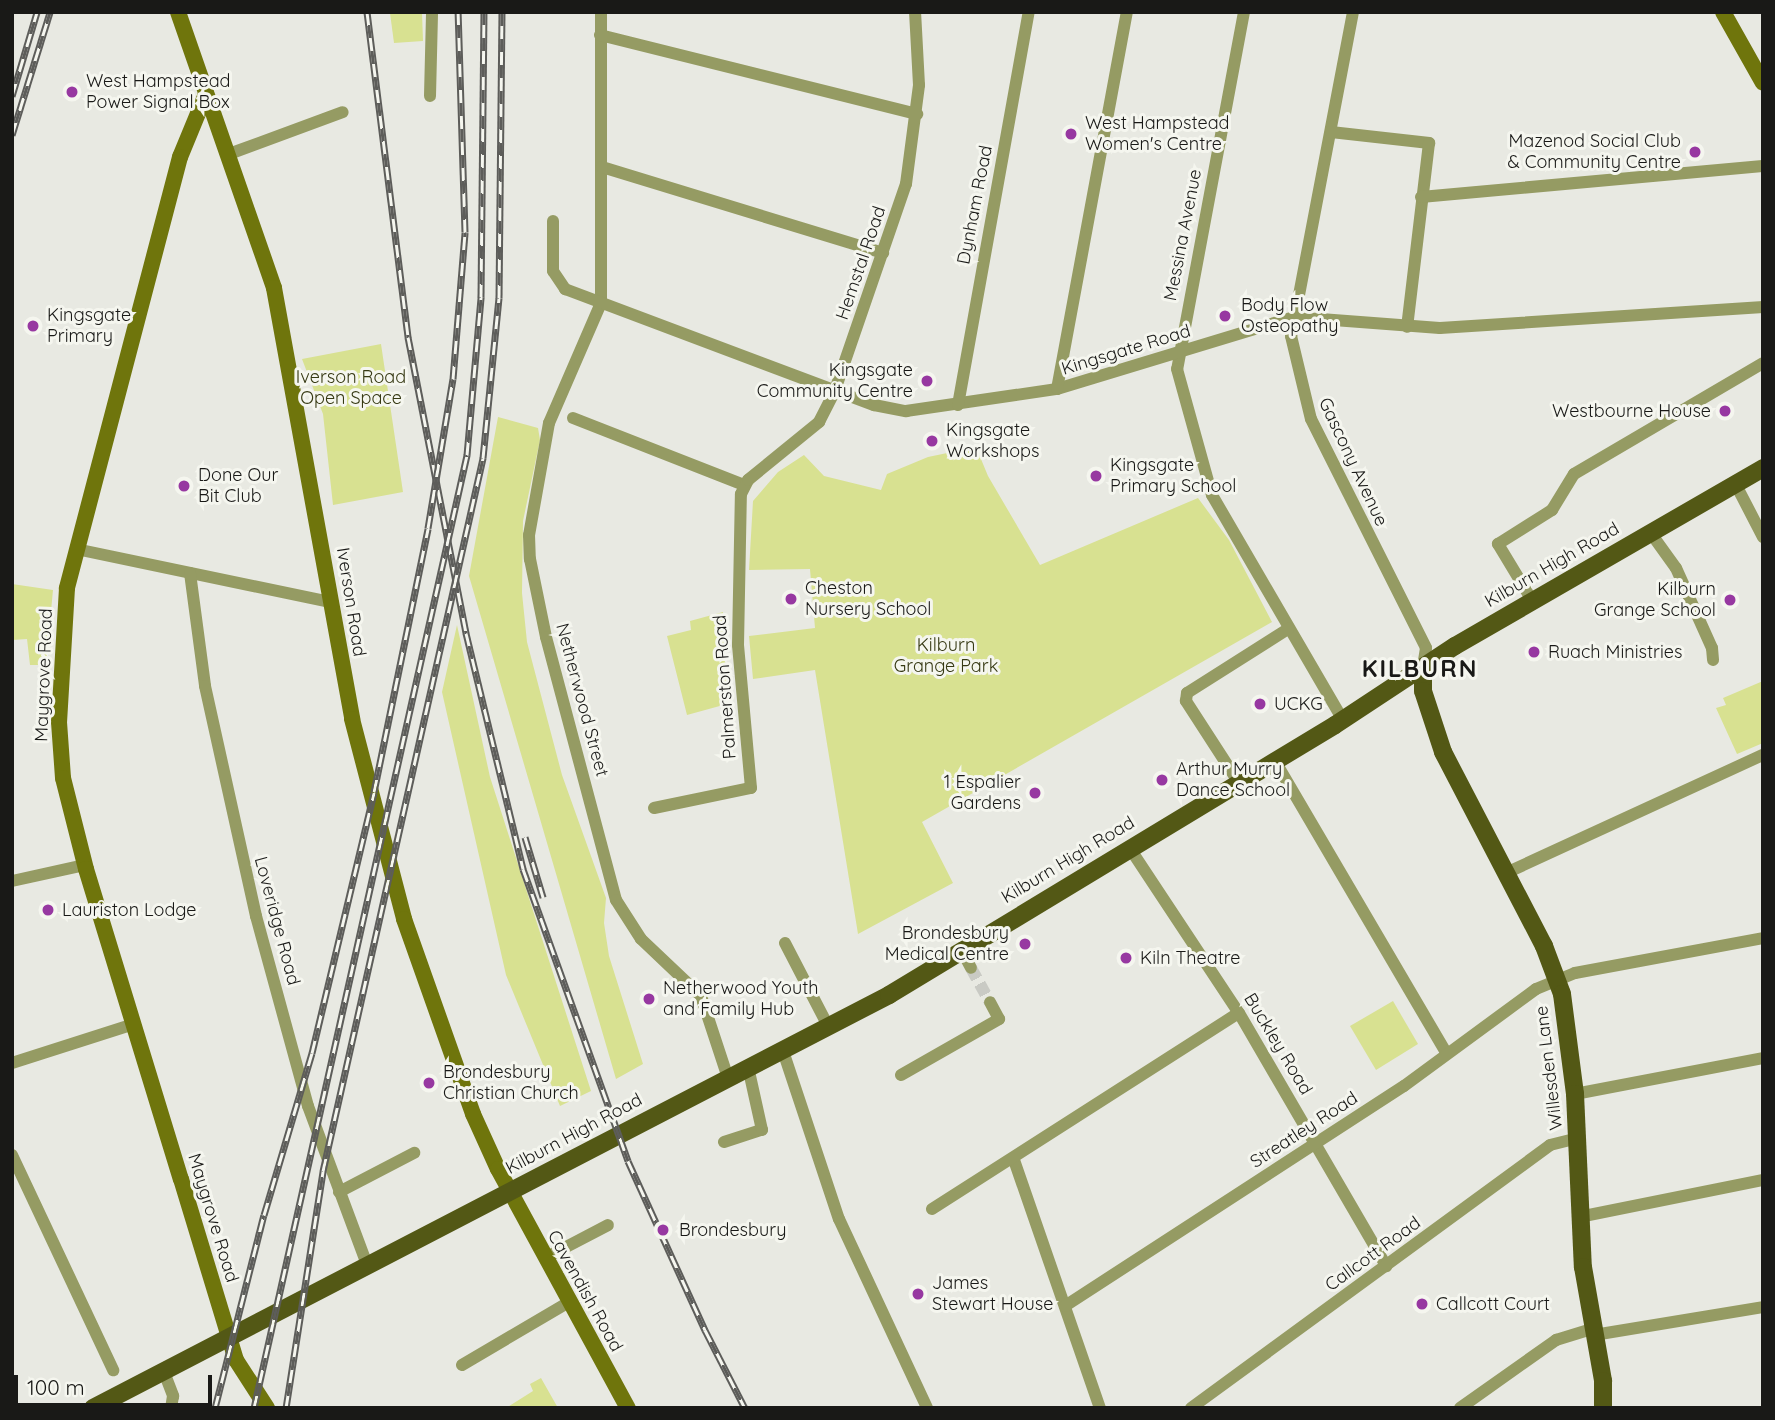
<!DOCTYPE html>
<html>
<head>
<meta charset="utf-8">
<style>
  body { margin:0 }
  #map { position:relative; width:1775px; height:1420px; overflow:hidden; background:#e8e9e2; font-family:Quicksand,sans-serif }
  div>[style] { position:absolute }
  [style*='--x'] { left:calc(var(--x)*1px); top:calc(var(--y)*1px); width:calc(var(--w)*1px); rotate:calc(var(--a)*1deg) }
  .green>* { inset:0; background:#d8e191 }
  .street-tunnel>* { height:12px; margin-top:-6px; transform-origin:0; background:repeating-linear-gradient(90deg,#c9cac4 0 12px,transparent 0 18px) }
  .street>* { height:12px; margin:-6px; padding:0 6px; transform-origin:6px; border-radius:6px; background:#959b63 }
  .secondary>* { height:16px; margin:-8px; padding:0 8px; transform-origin:8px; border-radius:8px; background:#6f750c }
  .primary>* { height:18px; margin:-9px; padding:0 9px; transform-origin:9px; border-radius:9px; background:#535815 }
  .rail>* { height:7px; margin-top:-3.5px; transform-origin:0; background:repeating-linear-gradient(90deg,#f5f6ef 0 13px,#5d5d5a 0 26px); box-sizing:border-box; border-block:2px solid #5d5d5a }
  .dots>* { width:19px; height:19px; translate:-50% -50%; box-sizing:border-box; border:4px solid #f5f6ef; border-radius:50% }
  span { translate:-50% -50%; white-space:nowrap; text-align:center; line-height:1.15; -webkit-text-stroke:6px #f5f6ef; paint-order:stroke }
  .poi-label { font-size:18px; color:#191917 }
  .left { translate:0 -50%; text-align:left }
  .right { translate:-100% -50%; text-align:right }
  .street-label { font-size:18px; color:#191917 }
  .park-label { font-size:18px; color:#363913 }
  .district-label { font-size:24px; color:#191917; font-weight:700; letter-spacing:2px }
  .frame { position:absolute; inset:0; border:14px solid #191917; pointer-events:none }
  .scale { position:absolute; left:14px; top:1375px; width:198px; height:32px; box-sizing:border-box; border:4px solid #191917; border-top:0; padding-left:9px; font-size:21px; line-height:24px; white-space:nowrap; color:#191917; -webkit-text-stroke:5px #f5f6ef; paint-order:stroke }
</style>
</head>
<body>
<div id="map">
  <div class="green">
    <div style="clip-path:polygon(390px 13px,422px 13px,423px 41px,394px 43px)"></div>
    <div style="clip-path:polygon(381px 344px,403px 492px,333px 505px,323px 414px,302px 359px)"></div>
    <div style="clip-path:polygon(498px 417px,538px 428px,540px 440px,523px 521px,522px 593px,527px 642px,562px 775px,606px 898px,604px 923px,609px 956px,643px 1064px,616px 1079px,469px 576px)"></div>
    <div style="clip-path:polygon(976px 447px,988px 476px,1040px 565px,1198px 498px,1229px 540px,1272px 622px,922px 822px,953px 883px,858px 934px,815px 670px,753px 679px,749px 636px,815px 628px,810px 569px,749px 570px,753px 501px,778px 472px,804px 455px,824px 476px,881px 490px,887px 474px,928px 457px)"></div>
    <div style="clip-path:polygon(12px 584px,53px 590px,46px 665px,30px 665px,27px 639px,12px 640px)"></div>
    <div style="clip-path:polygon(723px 612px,727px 704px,687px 715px,667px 636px,691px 630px,690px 621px)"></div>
    <div style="clip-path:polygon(457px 625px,490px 777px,591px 1091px,560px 1106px,506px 975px,442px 692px)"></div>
    <div style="clip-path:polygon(1763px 681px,1763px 743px,1737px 754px,1716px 708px,1726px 705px,1723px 698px)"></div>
    <div style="clip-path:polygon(1393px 1001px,1418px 1044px,1376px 1070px,1350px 1026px)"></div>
    <div style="clip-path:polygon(541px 1378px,558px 1408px,506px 1408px,533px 1391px,530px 1384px)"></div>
  </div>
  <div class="street-tunnel">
    <div style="--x:971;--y:968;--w:39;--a:61"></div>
  </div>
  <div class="street">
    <div style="--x:601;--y:12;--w:291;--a:90"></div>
    <div style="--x:601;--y:303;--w:131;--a:113.4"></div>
    <div style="--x:549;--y:423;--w:114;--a:100.1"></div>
    <div style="--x:529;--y:535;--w:24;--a:88"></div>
    <div style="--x:530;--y:559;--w:80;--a:78.4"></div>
    <div style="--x:546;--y:637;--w:272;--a:75.1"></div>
    <div style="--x:616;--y:900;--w:46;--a:57.3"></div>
    <div style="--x:641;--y:939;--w:83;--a:43.5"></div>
    <div style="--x:701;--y:996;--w:86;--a:71.8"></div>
    <div style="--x:1244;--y:12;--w:363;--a:100.6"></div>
    <div style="--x:1177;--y:369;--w:131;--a:74.5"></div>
    <div style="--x:1212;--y:495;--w:260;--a:59.8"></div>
    <div style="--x:1353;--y:12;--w:330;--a:100.8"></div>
    <div style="--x:1291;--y:336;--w:85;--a:76.5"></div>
    <div style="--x:1311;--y:419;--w:256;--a:63.3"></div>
    <div style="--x:1426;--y:648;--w:20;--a:99"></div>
    <div style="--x:600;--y:35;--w:327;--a:14"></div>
    <div style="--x:430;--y:96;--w:84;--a:-88.6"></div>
    <div style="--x:1331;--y:132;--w:99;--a:6.4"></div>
    <div style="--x:1429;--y:143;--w:185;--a:96.8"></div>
    <div style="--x:229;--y:154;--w:121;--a:-20.2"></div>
    <div style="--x:602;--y:167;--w:294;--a:17"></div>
    <div style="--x:1421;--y:197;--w:343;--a:-5.2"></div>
    <div style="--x:553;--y:221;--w:50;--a:90"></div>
    <div style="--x:553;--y:271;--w:22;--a:56"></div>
    <div style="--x:565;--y:289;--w:330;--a:20.6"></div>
    <div style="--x:874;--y:405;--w:33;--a:11"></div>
    <div style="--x:906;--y:411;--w:153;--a:-8.3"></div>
    <div style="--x:1057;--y:389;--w:248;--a:-16.9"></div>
    <div style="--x:1294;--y:317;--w:146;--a:4.3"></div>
    <div style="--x:1440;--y:328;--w:324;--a:-3.7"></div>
    <div style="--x:1057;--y:389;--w:383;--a:-79.5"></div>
    <div style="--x:958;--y:405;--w:399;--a:-79.8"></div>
    <div style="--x:573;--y:418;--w:184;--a:21.4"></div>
    <div style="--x:1735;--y:483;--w:61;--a:62.6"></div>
    <div style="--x:1650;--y:532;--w:44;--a:54.2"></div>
    <div style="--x:1676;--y:568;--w:88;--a:65.8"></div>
    <div style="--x:1712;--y:648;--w:12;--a:85"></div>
    <div style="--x:76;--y:549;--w:259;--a:11.8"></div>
    <div style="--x:190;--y:573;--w:114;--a:82.4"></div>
    <div style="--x:205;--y:686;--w:236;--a:77.5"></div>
    <div style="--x:256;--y:916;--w:197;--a:74.7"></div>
    <div style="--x:308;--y:1106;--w:172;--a:69.6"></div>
    <div style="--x:1533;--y:602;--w:68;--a:-121.1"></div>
    <div style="--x:1498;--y:544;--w:64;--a:-32.2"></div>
    <div style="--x:1552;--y:510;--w:42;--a:-58.6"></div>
    <div style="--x:1574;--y:474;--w:219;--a:-30.4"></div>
    <div style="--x:1275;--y:761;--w:338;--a:59.6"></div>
    <div style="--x:1239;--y:783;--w:98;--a:-122.9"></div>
    <div style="--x:1186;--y:701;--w:8;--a:-83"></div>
    <div style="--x:1187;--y:693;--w:120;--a:-32.4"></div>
    <div style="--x:654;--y:808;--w:99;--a:-11.7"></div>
    <div style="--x:751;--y:788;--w:144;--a:-95.2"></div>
    <div style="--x:738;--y:645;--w:151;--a:-88.9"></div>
    <div style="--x:741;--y:494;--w:16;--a:-63"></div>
    <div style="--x:748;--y:480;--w:92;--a:-39.2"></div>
    <div style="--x:819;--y:422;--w:36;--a:-63"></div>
    <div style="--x:835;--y:390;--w:218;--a:-71"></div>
    <div style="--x:906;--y:184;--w:100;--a:-82.5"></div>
    <div style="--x:919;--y:85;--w:73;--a:-93.1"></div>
    <div style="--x:1129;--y:847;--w:199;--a:56.5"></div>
    <div style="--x:1239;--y:1013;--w:293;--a:59.8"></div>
    <div style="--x:1506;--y:873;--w:283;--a:-24.7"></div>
    <div style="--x:12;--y:881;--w:75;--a:-12.4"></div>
    <div style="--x:785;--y:943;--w:91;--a:62.6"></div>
    <div style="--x:962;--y:951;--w:19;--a:62"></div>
    <div style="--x:782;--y:1048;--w:180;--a:71.6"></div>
    <div style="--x:839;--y:1219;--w:208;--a:65"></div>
    <div style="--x:12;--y:1063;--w:128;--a:-17.7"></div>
    <div style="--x:901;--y:1075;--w:113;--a:-29.7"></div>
    <div style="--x:999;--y:1019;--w:19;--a:-118"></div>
    <div style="--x:1575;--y:1094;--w:191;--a:-10.8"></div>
    <div style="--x:724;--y:1142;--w:40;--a:-18"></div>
    <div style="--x:762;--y:1130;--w:65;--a:-102.5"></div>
    <div style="--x:12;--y:1155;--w:238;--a:64.8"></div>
    <div style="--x:1014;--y:1160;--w:262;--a:70.9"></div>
    <div style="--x:339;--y:1192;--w:85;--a:-27.5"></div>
    <div style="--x:932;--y:1209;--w:364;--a:-32.6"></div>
    <div style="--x:1579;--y:1217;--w:188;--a:-11.4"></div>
    <div style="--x:545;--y:1258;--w:71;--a:-27.6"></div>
    <div style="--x:1065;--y:1306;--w:404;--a:-33"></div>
    <div style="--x:1404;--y:1086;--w:164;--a:-36.3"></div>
    <div style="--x:1536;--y:989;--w:42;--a:-22.3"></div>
    <div style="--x:1575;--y:973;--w:191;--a:-10.5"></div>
    <div style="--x:1594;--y:1335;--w:171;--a:-9.4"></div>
    <div style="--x:462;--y:1365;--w:124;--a:-30.5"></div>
    <div style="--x:164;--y:1372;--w:26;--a:69"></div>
    <div style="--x:173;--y:1396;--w:12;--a:99"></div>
    <div style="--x:1191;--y:1408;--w:445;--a:-36.2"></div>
    <div style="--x:1550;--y:1145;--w:29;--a:-14"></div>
    <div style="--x:1460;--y:1408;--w:118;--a:-35.3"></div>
    <div style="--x:1556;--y:1340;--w:39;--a:-17"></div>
  </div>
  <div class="secondary">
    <div style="--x:178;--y:12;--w:292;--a:70.8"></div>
    <div style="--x:274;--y:288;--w:438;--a:79.7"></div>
    <div style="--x:352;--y:719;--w:207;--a:75.4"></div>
    <div style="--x:404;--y:919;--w:207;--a:70.5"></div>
    <div style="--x:473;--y:1114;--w:60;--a:65.6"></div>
    <div style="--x:498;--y:1169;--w:272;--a:61.5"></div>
    <div style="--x:1723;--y:12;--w:81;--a:60.6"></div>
    <div style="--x:206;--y:94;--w:68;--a:112.4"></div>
    <div style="--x:180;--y:157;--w:446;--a:104.7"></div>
    <div style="--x:67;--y:588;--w:134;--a:93.4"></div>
    <div style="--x:59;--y:722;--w:56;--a:85.9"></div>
    <div style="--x:63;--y:778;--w:94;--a:75.8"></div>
    <div style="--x:86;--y:869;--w:324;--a:73"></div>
    <div style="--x:181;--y:1179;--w:189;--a:73.1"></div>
    <div style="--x:236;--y:1360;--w:57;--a:57.1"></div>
  </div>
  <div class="primary">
    <div style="--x:1423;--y:668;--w:23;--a:90"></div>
    <div style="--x:1423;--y:691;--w:64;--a:71.8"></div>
    <div style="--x:1443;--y:752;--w:219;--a:62.5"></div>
    <div style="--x:1544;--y:946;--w:51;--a:69.4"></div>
    <div style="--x:1562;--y:994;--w:101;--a:82.6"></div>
    <div style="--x:1575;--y:1094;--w:173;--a:87.4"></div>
    <div style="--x:1583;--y:1267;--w:116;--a:80"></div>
    <div style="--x:1603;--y:1381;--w:27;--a:90"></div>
    <div style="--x:93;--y:1408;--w:897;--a:-27.42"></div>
    <div style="--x:889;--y:995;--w:521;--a:-31.19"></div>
    <div style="--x:1335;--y:725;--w:144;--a:-33.4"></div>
    <div style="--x:1455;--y:646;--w:356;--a:-30"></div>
  </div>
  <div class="rail">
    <div style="--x:367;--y:12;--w:328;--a:82.8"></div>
    <div style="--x:408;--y:337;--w:302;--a:78.9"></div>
    <div style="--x:466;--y:633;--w:243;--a:76.4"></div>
    <div style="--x:523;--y:869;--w:310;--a:70.2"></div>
    <div style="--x:628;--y:1161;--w:186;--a:65.5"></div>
    <div style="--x:705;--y:1330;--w:88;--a:62.9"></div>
    <div style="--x:12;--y:96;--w:88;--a:-73.4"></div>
    <div style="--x:12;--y:135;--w:129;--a:-72.8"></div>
    <div style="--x:525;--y:837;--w:63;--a:73.3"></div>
    <div style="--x:215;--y:1408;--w:199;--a:-75.8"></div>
    <div style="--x:264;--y:1215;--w:169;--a:-73.5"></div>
    <div style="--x:312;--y:1053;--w:268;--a:-76.6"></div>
    <div style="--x:374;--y:792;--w:269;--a:-78.4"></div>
    <div style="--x:428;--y:528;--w:151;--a:-80.5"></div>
    <div style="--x:453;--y:379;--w:147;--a:-85.3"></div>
    <div style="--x:465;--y:232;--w:220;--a:-91.8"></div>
    <div style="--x:254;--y:1408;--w:977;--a:-77.4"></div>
    <div style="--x:467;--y:455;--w:159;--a:-84.9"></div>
    <div style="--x:481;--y:297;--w:285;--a:-89.4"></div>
    <div style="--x:286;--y:1408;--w:240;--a:-81.1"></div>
    <div style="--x:323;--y:1171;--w:731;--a:-77.35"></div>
    <div style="--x:483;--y:458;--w:161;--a:-84.3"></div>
    <div style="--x:499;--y:298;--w:286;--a:-89.4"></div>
  </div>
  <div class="dots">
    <div style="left:72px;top:92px;background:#9738a1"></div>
    <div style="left:1071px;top:134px;background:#9738a1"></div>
    <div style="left:1695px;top:152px;background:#9738a1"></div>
    <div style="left:1225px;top:316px;background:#9738a1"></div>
    <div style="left:33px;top:326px;background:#9738a1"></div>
    <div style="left:927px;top:381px;background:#9738a1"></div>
    <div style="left:1725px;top:411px;background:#9738a1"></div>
    <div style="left:932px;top:441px;background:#9738a1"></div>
    <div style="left:1096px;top:476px;background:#9738a1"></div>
    <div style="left:184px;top:486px;background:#9738a1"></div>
    <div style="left:791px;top:599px;background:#9738a1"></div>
    <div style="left:1730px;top:600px;background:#9738a1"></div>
    <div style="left:1534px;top:652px;background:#9738a1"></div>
    <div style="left:1260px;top:704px;background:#9738a1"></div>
    <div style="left:1162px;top:780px;background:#9738a1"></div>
    <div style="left:1035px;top:793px;background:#9738a1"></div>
    <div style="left:48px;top:910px;background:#9738a1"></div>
    <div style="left:1025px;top:944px;background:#9738a1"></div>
    <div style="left:1126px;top:958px;background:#9738a1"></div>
    <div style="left:649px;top:999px;background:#9738a1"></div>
    <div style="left:429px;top:1083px;background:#9738a1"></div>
    <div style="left:663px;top:1230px;background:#9738a1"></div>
    <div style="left:918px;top:1294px;background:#9738a1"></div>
    <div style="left:1422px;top:1304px;background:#9738a1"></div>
  </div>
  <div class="poi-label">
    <span class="left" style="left:86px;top:92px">West Hampstead<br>Power Signal Box</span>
    <span class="left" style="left:1085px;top:134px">West Hampstead<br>Women's Centre</span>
    <span class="right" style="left:1681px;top:152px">Mazenod Social Club<br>&amp; Community Centre</span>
    <span class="left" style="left:1241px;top:316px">Body Flow<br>Osteopathy</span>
    <span class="left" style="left:47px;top:326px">Kingsgate<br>Primary</span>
    <span class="right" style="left:913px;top:381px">Kingsgate<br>Community Centre</span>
    <span class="right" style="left:1711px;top:411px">Westbourne House</span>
    <span class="left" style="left:946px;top:441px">Kingsgate<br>Workshops</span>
    <span class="left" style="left:1110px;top:476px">Kingsgate<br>Primary School</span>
    <span class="left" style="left:198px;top:486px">Done Our<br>Bit Club</span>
    <span class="left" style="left:805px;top:599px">Cheston<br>Nursery School</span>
    <span class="right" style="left:1716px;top:600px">Kilburn<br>Grange School</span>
    <span class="left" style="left:1548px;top:652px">Ruach Ministries</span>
    <span class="left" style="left:1274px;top:704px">UCKG</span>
    <span class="left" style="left:1176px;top:780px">Arthur Murry<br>Dance School</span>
    <span class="right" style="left:1021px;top:793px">1 Espalier<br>Gardens</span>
    <span class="left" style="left:62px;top:910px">Lauriston Lodge</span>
    <span class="right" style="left:1009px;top:944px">Brondesbury<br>Medical Centre</span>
    <span class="left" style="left:1140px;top:958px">Kiln Theatre</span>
    <span class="left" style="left:663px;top:999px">Netherwood Youth<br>and Family Hub</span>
    <span class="left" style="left:443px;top:1083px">Brondesbury<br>Christian Church</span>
    <span class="left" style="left:679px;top:1230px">Brondesbury</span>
    <span class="left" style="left:932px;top:1294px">James<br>Stewart House</span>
    <span class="left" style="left:1436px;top:1304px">Callcott Court</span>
  </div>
  <div class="street-label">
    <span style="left:975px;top:205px;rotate:-79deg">Dynham Road</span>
    <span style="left:1183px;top:235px;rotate:-79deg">Messina Avenue</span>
    <span style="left:861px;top:263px;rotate:-71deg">Hemstal Road</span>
    <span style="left:1126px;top:350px;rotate:-17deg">Kingsgate Road</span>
    <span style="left:1353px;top:462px;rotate:65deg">Gascony Avenue</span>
    <span style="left:1552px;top:565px;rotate:-30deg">Kilburn High Road</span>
    <span style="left:351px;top:602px;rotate:81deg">Iverson Road</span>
    <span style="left:44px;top:675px;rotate:-88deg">Maygrove Road</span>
    <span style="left:725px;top:687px;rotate:-94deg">Palmerston Road</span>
    <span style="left:582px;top:700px;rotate:75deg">Netherwood Street</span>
    <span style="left:1068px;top:860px;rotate:-31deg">Kilburn High Road</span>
    <span style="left:277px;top:921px;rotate:75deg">Loveridge Road</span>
    <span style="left:1278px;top:1044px;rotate:59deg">Buckley Road</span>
    <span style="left:1549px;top:1068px;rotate:-97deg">Willesden Lane</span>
    <span style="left:1304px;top:1130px;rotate:-33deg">Streatley Road</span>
    <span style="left:574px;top:1134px;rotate:-28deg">Kilburn High Road</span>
    <span style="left:213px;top:1218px;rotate:73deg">Maygrove Road</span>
    <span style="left:1373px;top:1254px;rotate:-36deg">Callcott Road</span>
    <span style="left:585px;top:1291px;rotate:61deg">Cavendish Road</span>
  </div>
  <div class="park-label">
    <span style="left:351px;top:388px">Iverson Road<br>Open Space</span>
    <span style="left:946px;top:656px">Kilburn<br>Grange Park</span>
  </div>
  <div class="district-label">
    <span style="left:1420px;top:669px">KILBURN</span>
  </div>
  <div class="frame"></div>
  <div class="scale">100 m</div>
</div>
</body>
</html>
